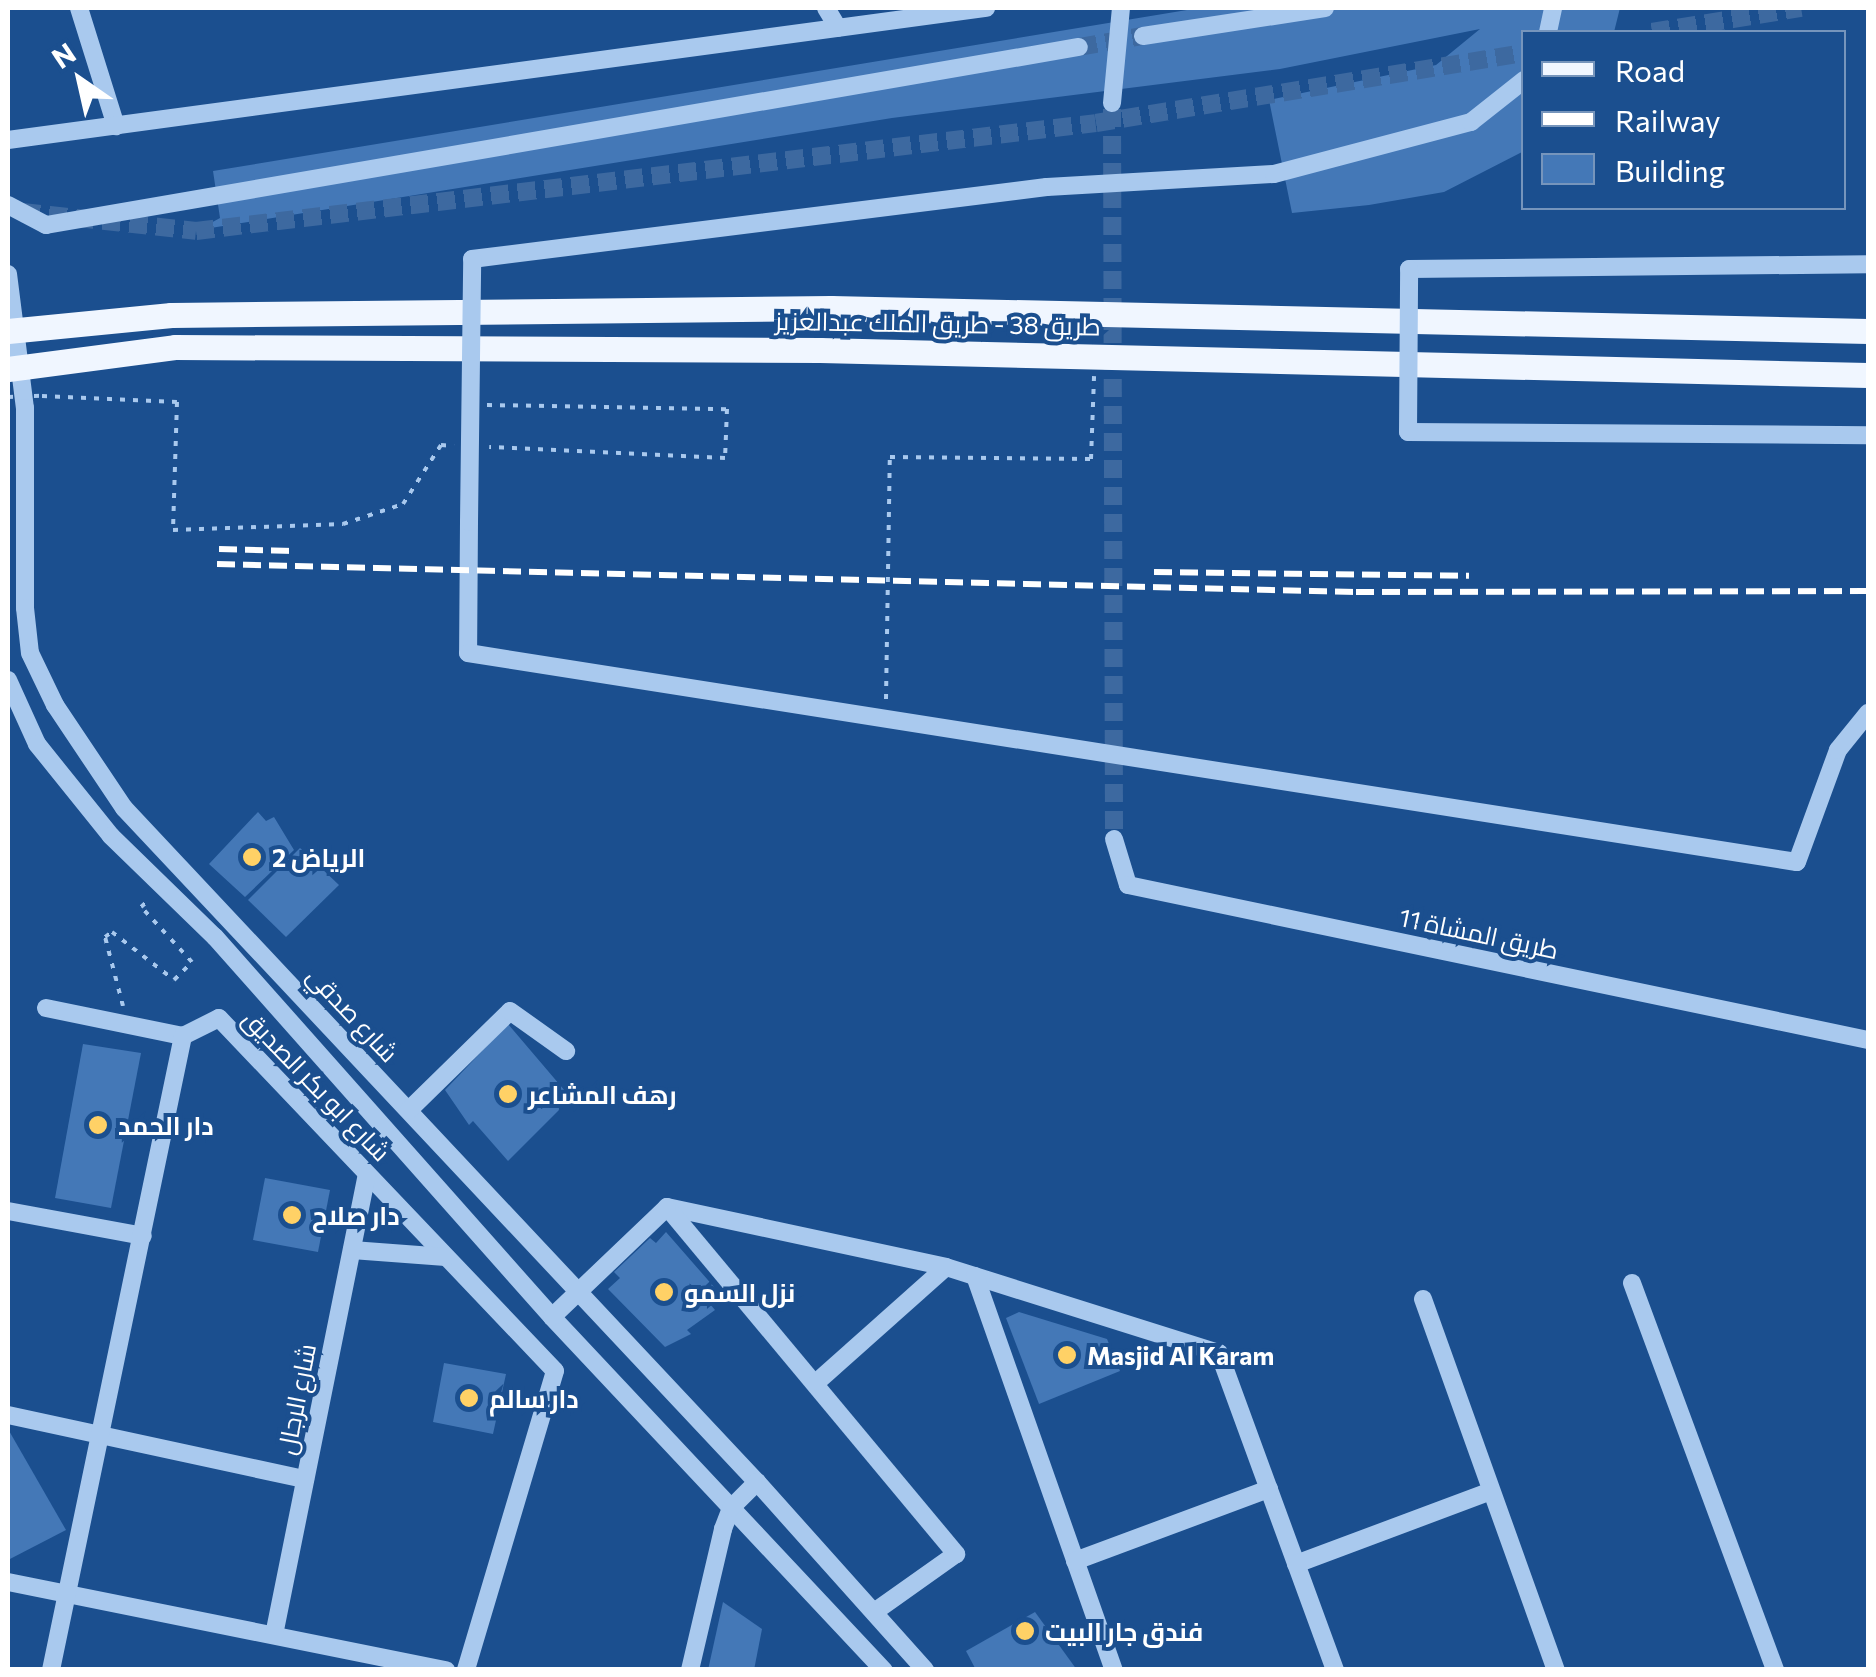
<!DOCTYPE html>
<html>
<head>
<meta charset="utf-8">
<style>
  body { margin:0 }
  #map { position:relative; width:1876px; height:1677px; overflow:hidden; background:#1b4f8f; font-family:Commissioner,Cairo,sans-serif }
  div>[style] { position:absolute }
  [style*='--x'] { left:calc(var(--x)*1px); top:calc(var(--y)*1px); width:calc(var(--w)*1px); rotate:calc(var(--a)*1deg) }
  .building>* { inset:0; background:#4478b7 }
  .minor-tunnel>* { height:18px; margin-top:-9px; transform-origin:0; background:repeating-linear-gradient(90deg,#3d69a0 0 18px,transparent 0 27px) }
  .path>* { height:4px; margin-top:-2px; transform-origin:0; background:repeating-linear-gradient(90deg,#a9c9ee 0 5px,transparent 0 13px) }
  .minor>* { height:18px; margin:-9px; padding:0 9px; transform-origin:9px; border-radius:9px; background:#a9c9ee }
  .major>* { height:25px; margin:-12.5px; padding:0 12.5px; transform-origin:12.5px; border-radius:12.5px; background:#f0f6ff }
  .rail>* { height:6px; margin-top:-3px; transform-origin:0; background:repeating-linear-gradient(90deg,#fff 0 18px,transparent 0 26px) }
  .path-bridge>* { height:4px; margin-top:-2px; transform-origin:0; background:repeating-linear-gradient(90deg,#a9c9ee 0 5px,transparent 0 13px) }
  .minor-bridge>* { height:18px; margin:-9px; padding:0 9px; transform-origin:9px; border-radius:9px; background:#a9c9ee }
  .major-bridge>* { height:25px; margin:-12.5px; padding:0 12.5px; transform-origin:12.5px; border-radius:12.5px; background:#f0f6ff }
  .dots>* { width:28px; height:28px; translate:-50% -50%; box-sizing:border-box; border:5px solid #1b4f8f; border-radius:50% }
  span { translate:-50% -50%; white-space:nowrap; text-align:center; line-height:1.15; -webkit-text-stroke:8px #1b4f8f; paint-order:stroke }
  .street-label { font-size:25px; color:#fff }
  .poi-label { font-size:25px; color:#fff; font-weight:700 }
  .left { translate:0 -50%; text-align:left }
  .frame { position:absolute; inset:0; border:10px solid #fff; pointer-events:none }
  .legend { position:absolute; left:1521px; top:30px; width:325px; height:180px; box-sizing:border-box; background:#1b4f8f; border:2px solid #7695bc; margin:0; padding:12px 18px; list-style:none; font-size:30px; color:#fff }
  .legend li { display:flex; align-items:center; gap:20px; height:50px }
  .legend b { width:50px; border:2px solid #7695bc }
  .north { position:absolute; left:30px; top:30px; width:100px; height:100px; -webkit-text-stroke:8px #1b4f8f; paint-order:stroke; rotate:326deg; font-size:28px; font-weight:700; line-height:40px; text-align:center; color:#fff }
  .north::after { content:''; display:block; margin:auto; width:35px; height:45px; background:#fff; clip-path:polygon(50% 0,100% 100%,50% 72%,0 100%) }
</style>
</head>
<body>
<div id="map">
  <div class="building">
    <div style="clip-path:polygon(1199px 8px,1620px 8px,1614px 32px,1524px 32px,1524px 151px,1444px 192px,1369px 205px,1292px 213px,1269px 100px,1436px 65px,1480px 29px,1280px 69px,892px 118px,198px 230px,220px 218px,213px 171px)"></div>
    <div style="clip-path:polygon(258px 812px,266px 821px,274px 817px,294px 850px,245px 897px,209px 864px)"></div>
    <div style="clip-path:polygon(300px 848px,339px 885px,286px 937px,248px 900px)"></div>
    <div style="clip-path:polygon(508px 1024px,571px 1098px,508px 1161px,473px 1121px,469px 1125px,445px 1090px)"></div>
    <div style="clip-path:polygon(83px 1044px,141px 1053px,111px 1208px,55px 1198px)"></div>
    <div style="clip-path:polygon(265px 1178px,330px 1190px,318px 1252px,253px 1240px)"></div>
    <div style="clip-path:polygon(666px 1232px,721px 1295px,710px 1304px,715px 1310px,687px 1330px,691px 1334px,665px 1347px,608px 1289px,620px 1278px,614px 1272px,650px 1238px,656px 1243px)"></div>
    <div style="clip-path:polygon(1019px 1312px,1107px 1339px,1120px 1371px,1039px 1404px,1006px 1318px)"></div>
    <div style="clip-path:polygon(444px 1363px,506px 1374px,493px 1434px,433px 1422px)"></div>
    <div style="clip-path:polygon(8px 1429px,66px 1530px,8px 1560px)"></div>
    <div style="clip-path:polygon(723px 1602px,762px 1629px,754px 1670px,708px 1670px)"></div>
    <div style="clip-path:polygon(1035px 1612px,1077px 1670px,976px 1670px,966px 1651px)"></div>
  </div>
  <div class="minor-tunnel">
    <div style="--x:1652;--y:32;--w:151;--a:-9.2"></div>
    <div style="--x:1079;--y:47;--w:65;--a:-9.8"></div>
    <div style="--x:1112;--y:109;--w:730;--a:89.84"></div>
    <div style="--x:22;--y:212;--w:175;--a:6.2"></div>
    <div style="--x:196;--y:231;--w:906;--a:-6.84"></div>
    <div style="--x:1096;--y:123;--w:434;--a:-9.3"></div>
  </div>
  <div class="path">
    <div style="--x:42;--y:396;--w:135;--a:2.5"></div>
    <div style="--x:177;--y:402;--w:128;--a:91.8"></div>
    <div style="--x:173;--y:530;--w:170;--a:-2"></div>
    <div style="--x:343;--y:524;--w:63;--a:-18.4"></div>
    <div style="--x:403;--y:504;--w:70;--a:-57.2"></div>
    <div style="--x:441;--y:445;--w:13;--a:4"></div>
    <div style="--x:487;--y:405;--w:240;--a:1"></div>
    <div style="--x:727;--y:409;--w:49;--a:92.3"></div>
    <div style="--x:725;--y:458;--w:236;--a:-177.3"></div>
    <div style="--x:886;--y:699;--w:242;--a:-89.1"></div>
    <div style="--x:890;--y:457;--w:201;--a:0.6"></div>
    <div style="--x:1091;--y:459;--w:83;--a:-87.9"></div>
    <div style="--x:123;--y:1006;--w:71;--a:-104.6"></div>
    <div style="--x:105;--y:937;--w:9;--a:-36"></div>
    <div style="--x:112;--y:932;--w:78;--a:37.7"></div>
    <div style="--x:174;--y:980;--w:25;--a:-45"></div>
    <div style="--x:192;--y:962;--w:75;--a:-132.8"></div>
    <div style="--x:141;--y:907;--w:12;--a:-42"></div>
  </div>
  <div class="minor">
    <div style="--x:79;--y:8;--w:124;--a:72.6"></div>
    <div style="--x:826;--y:8;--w:23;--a:59"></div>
    <div style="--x:1548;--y:32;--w:25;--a:-78"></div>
    <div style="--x:1143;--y:36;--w:184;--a:-8.7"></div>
    <div style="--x:8;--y:140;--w:987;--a:-7.69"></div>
    <div style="--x:8;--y:205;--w:43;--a:27.8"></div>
    <div style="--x:46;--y:225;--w:1048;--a:-9.78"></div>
    <div style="--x:472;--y:259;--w:579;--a:-7.14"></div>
    <div style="--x:1047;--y:187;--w:227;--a:-3.3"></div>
    <div style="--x:1274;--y:174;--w:204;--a:-14.8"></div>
    <div style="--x:1471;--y:122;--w:68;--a:-38.4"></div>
    <div style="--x:1409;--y:269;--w:459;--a:-0.6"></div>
    <div style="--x:8;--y:274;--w:135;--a:82.8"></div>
    <div style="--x:25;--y:408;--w:200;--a:90"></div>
    <div style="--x:25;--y:608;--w:45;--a:83.7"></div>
    <div style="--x:30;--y:653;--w:58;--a:64.3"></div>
    <div style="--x:55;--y:705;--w:124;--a:56.2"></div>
    <div style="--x:124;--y:808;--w:925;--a:46.8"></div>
    <div style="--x:757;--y:1482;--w:252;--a:48.2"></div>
    <div style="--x:1408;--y:432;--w:460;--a:0.4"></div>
    <div style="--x:469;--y:522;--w:131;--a:90.4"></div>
    <div style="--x:468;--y:653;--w:1345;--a:8.94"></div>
    <div style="--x:1797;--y:862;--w:119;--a:-69.9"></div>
    <div style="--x:1838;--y:750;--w:48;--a:-51"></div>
    <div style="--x:8;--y:680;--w:70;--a:65.6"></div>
    <div style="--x:37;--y:744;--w:118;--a:51.2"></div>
    <div style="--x:111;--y:836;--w:145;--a:44.2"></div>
    <div style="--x:215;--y:937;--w:508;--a:48.43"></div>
    <div style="--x:552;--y:1317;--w:485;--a:46.8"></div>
    <div style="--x:1114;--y:839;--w:48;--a:73.1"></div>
    <div style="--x:1128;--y:885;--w:756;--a:11.83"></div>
    <div style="--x:46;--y:1008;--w:140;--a:11.6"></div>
    <div style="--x:183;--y:1036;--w:40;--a:-26.6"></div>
    <div style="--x:219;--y:1018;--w:487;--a:46.4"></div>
    <div style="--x:555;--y:1371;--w:312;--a:106.6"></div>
    <div style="--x:409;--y:1110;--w:141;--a:-44.4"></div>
    <div style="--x:510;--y:1011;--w:69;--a:35.5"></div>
    <div style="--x:667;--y:1207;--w:285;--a:12.1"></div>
    <div style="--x:946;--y:1267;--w:286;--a:17.5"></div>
    <div style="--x:1219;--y:1353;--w:338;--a:69.9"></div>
    <div style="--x:667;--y:1207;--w:452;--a:50.2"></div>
    <div style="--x:956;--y:1554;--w:100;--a:144.7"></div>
    <div style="--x:8;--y:1211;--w:137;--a:10.5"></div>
    <div style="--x:352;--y:1250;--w:94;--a:4.3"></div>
    <div style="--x:975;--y:1276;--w:418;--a:70.6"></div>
    <div style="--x:1632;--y:1283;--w:413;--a:69.7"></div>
    <div style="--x:1423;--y:1299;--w:394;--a:70.3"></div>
    <div style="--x:552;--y:1317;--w:159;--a:-43.7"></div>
    <div style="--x:818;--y:1381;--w:171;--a:-41.7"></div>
    <div style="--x:8;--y:1415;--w:304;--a:12.2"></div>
    <div style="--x:1075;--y:1561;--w:207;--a:-20.4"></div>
    <div style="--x:1296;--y:1564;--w:208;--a:-20.5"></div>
    <div style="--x:8;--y:1582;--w:447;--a:11.4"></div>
    <div style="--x:274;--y:1635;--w:470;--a:-78.6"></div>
    <div style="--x:51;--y:1670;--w:648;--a:-78.24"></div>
    <div style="--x:690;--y:1670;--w:145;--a:-76.8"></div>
    <div style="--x:723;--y:1529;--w:22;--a:-69"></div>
    <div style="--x:731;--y:1508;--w:37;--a:-45"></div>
  </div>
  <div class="major">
    <div style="--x:171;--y:315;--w:660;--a:-0.61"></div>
    <div style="--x:831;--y:308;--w:1037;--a:1.27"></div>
    <div style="--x:175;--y:347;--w:645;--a:0.27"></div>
    <div style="--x:820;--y:350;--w:1048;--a:1.37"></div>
  </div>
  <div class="rail">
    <div style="--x:219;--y:549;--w:75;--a:1.5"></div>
    <div style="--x:217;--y:564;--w:1139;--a:1.41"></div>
    <div style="--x:1356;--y:592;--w:512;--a:-0.11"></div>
    <div style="--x:1154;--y:572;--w:315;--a:0.7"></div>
  </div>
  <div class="path-bridge">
    <div style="--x:8;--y:397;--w:33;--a:-2"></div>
  </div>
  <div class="minor-bridge">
    <div style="--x:1112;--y:103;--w:95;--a:-84.6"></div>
    <div style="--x:1408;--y:432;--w:163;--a:-89.6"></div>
    <div style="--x:469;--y:522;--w:263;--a:-89.3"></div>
  </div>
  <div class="major-bridge">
    <div style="--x:8;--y:331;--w:164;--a:-5.6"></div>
    <div style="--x:8;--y:369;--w:168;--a:-7.5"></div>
  </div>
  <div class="dots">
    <div style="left:252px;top:857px;background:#ffd166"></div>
    <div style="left:508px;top:1094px;background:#ffd166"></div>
    <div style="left:98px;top:1125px;background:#ffd166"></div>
    <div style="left:292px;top:1215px;background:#ffd166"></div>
    <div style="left:664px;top:1292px;background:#ffd166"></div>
    <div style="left:1067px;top:1355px;background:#ffd166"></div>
    <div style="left:469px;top:1398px;background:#ffd166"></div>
    <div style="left:1025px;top:1631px;background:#ffd166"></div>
  </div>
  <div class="street-label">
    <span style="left:938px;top:323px;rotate:1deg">طريق 38 - طريق الملك عبدالعزيز</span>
    <span style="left:1479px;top:933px;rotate:12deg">طريق المشاة 11</span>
    <span style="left:353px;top:1014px;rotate:47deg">شارع صدقي</span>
    <span style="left:317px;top:1085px;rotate:46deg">شارع ابو بكر الصديق</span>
    <span style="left:296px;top:1399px;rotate:-79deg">شارع الرجال</span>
  </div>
  <div class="poi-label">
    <span class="left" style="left:272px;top:857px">الرياض 2</span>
    <span class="left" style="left:528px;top:1094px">رهف المشاعر</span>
    <span class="left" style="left:118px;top:1125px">دار الحمد</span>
    <span class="left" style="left:312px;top:1215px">دار صلاح</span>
    <span class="left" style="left:684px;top:1292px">نزل السمو</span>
    <span class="left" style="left:1087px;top:1355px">Masjid Al Karam</span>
    <span class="left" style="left:489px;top:1398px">دار سالم</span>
    <span class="left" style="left:1045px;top:1631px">فندق جار البيت</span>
  </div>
  <div class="frame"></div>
  <ul class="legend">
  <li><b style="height:12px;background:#f0f6ff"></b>Road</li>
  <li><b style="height:12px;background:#fff"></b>Railway</li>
  <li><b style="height:28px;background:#4478b7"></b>Building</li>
  </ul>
  <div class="north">N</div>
</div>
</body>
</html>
